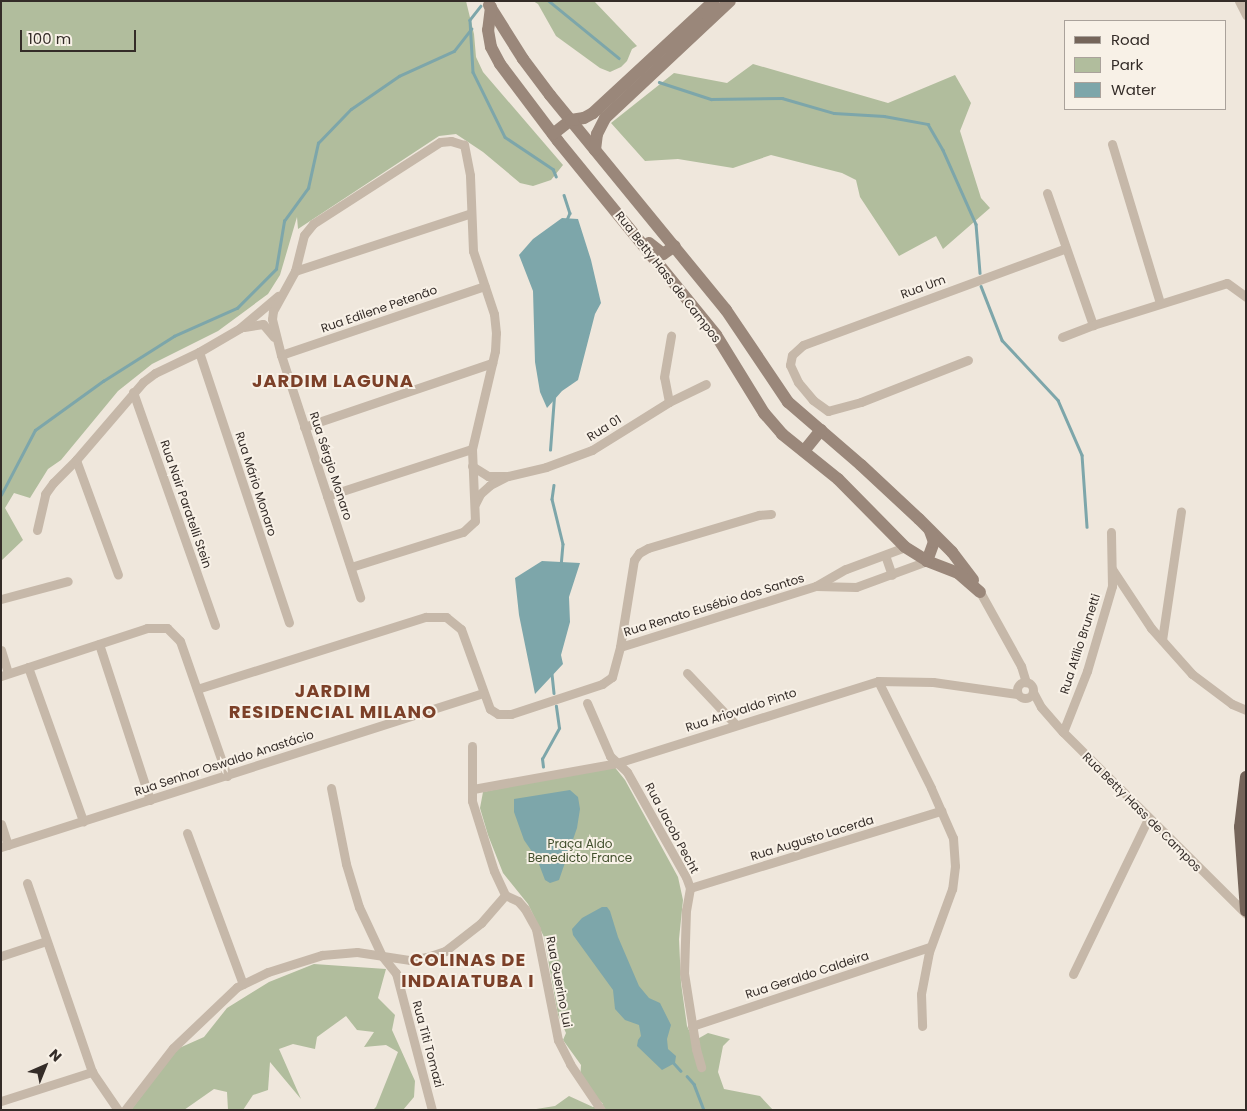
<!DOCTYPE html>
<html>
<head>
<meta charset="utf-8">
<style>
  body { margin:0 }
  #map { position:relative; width:1247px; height:1111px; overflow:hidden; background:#efe7dc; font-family:Poppins,sans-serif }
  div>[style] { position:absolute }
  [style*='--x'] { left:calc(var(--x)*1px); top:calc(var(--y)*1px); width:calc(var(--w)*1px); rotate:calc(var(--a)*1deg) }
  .green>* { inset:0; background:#b1bd9d }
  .water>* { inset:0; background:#7da6aa }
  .stream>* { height:2.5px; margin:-1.25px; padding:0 1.25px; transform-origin:1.25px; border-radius:1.25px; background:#7da6aa }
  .street>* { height:9px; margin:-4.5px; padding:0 4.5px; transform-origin:4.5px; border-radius:4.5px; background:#c6b8a9 }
  .street>.ring { margin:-4.5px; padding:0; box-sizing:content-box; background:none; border:9px solid #c6b8a9; border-radius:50% }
  .secondary>* { height:12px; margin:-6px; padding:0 6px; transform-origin:6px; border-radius:6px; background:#9a877a }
  .primary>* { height:12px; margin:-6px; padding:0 6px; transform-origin:6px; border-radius:6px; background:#75655a }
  span { translate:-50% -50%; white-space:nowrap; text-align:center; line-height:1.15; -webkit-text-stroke:4px #f8f1e7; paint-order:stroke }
  .street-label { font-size:12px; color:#342c28 }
  .park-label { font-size:12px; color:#42502e }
  .district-label { font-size:18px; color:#7c4028; font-weight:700; letter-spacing:1px }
  .frame { position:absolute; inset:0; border:2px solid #342c28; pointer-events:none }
  .legend { position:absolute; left:1064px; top:20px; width:162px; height:90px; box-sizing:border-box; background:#f8f1e7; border:1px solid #aaa29b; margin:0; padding:6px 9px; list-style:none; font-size:15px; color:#342c28 }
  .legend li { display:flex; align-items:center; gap:10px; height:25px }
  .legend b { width:25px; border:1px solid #aaa29b }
  .north { position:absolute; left:20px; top:1041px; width:50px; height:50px; -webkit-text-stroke:4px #f8f1e7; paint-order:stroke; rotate:44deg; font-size:14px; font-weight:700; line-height:20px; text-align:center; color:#342c28 }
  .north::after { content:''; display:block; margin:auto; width:18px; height:22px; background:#342c28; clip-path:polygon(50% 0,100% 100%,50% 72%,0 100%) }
  .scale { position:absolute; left:20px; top:30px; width:116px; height:22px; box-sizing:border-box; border:2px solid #342c28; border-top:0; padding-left:6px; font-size:15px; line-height:18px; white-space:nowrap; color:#342c28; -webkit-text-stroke:4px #f8f1e7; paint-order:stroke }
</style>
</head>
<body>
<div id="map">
  <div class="green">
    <div style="clip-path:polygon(1px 1px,466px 1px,474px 34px,476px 57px,483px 72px,563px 165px,551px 180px,533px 186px,520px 183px,483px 152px,456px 134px,439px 136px,298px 229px,297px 217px,280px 275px,268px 294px,218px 331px,152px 364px,118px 391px,61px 460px,48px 469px,30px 498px,14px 493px,5px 508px,23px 540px,1px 561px)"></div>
    <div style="clip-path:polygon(533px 1px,594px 1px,637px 46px,632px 49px,627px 61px,621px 67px,610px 72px,600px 68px,556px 36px,538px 4px)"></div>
    <div style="clip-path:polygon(753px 64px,888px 103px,955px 75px,971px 103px,960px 131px,981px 198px,990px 208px,943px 249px,936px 236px,899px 256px,860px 197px,856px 180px,842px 173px,771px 155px,733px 168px,678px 159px,645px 161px,611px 123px,674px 73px,727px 83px)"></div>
    <div style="clip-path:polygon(613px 765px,625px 780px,678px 877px,683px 900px,679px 939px,681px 983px,687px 1026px,694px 1041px,708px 1033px,730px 1039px,723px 1046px,718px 1072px,724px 1089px,760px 1096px,773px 1110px,530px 1110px,555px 1106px,569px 1096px,593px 1107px,603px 1104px,580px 1081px,581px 1065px,563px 1040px,566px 1033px,558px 1015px,544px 937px,528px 904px,503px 873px,488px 835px,480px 808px,483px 792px)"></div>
    <div style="clip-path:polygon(314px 964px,386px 969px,378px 998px,395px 1015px,392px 1030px,415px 1081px,414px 1097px,403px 1110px,373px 1110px,376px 1107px,398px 1052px,386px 1045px,364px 1047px,374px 1032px,357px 1030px,346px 1016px,317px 1037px,315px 1049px,293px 1044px,279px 1049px,301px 1099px,270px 1062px,268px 1090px,253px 1095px,243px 1110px,228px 1110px,227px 1092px,214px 1089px,184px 1110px,131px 1110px,177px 1049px,204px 1037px,227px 1008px,269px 982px)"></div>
  </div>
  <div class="water">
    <div style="clip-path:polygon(562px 218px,578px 219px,591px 260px,601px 303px,595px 314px,578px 380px,562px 391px,547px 408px,540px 392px,535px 362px,533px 291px,519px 255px,533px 239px)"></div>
    <div style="clip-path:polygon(542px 561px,580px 563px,569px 597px,570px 622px,561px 655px,563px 664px,535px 694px,519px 615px,515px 578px)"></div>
    <div style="clip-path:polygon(570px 790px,578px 797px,580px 809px,577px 828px,559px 880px,550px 883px,545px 880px,537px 859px,524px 840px,514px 812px,514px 799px)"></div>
    <div style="clip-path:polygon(602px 907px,607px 907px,610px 911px,618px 937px,639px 986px,649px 998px,660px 1003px,671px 1025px,667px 1039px,668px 1049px,676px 1056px,675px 1063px,662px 1070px,637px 1046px,638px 1040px,641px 1036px,639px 1025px,625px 1020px,615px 1009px,613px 990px,573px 935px,572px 929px,582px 918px)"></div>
  </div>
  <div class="stream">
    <div style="--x:549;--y:1;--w:90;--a:39.2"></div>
    <div style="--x:481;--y:6;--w:18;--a:128"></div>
    <div style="--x:470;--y:20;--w:52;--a:86.7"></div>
    <div style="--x:473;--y:72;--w:72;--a:63.8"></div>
    <div style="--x:505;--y:137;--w:58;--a:33.7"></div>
    <div style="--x:553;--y:169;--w:8;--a:67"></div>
    <div style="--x:659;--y:82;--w:55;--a:18.1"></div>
    <div style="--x:711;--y:99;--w:71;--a:-0.8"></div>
    <div style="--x:782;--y:98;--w:54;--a:16.1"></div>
    <div style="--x:834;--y:113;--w:50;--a:3.4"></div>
    <div style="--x:884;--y:116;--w:45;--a:10.3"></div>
    <div style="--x:928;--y:124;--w:30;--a:60"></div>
    <div style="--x:943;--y:150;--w:81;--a:66"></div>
    <div style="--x:976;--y:224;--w:49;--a:85.3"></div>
    <div style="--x:564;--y:195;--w:19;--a:72"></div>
    <div style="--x:570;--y:213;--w:8;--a:113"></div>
    <div style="--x:981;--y:286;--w:58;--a:68.7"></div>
    <div style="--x:1002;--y:340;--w:82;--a:47"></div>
    <div style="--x:1058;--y:400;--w:60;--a:66.4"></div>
    <div style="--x:1082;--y:455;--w:72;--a:86"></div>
    <div style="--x:550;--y:450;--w:53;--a:-85.7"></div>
    <div style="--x:554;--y:485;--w:14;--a:98"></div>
    <div style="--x:552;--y:499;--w:46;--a:76.3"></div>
    <div style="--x:563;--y:544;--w:21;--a:95"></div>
    <div style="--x:1;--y:495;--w:73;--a:-62.4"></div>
    <div style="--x:35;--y:430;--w:84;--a:-35.8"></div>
    <div style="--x:103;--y:381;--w:84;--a:-32.4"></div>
    <div style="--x:174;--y:336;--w:69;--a:-24"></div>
    <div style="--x:237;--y:308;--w:55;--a:-45"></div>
    <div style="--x:276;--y:269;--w:49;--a:-80.5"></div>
    <div style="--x:284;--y:221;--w:41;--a:-54"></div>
    <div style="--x:308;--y:188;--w:46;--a:-77.5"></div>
    <div style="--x:318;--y:143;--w:47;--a:-45.9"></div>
    <div style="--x:351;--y:109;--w:58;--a:-34.5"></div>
    <div style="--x:399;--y:76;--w:60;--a:-24.4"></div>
    <div style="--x:454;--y:51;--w:28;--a:-52"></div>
    <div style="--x:552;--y:674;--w:19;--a:84"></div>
    <div style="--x:543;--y:767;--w:8;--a:-97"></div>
    <div style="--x:542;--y:759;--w:35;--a:-61"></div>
    <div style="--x:559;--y:728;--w:22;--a:-98"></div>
    <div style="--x:672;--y:1061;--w:13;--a:48"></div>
    <div style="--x:687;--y:1076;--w:11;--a:49"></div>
    <div style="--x:694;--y:1084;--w:28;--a:69"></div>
  </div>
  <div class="street">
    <div style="--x:1239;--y:1;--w:16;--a:63"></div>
    <div style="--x:1112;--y:144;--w:166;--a:73.2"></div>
    <div style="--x:1047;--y:193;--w:140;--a:70.8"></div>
    <div style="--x:295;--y:271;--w:185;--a:-18.2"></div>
    <div style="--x:244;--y:327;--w:19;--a:-9"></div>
    <div style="--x:263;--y:324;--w:17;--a:50"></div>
    <div style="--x:1062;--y:337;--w:33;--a:-21"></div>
    <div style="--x:1093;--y:325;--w:140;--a:-17.4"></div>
    <div style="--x:1227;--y:283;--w:24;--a:36"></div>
    <div style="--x:199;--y:352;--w:285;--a:71.6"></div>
    <div style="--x:281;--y:355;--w:215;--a:-18.7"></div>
    <div style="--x:968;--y:360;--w:115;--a:158.6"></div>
    <div style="--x:861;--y:402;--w:34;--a:165"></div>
    <div style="--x:828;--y:411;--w:19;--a:-144"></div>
    <div style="--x:813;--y:400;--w:23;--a:-130"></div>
    <div style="--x:798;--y:382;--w:19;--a:-115"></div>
    <div style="--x:790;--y:365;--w:10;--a:-79"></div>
    <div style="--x:792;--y:355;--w:15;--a:-42"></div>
    <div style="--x:803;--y:345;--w:280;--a:-20.2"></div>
    <div style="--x:133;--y:392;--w:247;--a:70.6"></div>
    <div style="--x:669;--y:402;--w:25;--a:-101"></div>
    <div style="--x:664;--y:377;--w:42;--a:-80.3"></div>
    <div style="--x:304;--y:427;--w:199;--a:-18.8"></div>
    <div style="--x:76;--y:460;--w:122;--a:69.9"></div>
    <div style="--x:472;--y:466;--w:19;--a:32"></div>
    <div style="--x:488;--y:476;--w:17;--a:0"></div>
    <div style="--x:327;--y:496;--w:152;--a:-18"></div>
    <div style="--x:475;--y:504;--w:11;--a:-63"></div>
    <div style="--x:480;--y:494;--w:13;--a:-42"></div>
    <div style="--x:490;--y:485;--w:20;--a:-27"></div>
    <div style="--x:508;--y:476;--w:39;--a:-13"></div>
    <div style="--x:546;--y:467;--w:49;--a:-20.3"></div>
    <div style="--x:592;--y:450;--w:91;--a:-31.9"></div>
    <div style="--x:669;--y:402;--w:41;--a:-25.9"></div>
    <div style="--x:37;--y:530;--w:37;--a:-77"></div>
    <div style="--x:45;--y:494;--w:14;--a:-54"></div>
    <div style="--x:53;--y:483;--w:33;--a:-45"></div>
    <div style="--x:76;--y:460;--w:103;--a:-49.3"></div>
    <div style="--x:143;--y:382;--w:15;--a:-37"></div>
    <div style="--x:155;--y:373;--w:49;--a:-25.5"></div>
    <div style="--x:199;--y:352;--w:48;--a:-30.3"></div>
    <div style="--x:240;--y:328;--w:50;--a:-40.1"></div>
    <div style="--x:885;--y:555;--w:21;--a:71"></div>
    <div style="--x:351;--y:567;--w:117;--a:-17.4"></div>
    <div style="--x:463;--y:532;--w:16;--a:-43"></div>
    <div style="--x:475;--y:521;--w:72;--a:-92.4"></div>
    <div style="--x:472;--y:449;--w:101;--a:-76.8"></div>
    <div style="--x:495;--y:351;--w:18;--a:-87"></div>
    <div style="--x:496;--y:333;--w:19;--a:-96"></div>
    <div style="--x:494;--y:314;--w:66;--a:-108.4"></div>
    <div style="--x:473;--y:251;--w:76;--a:-92.3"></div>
    <div style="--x:470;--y:175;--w:31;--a:-101"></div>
    <div style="--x:464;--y:145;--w:14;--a:-163"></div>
    <div style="--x:451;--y:141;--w:11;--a:175"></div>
    <div style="--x:440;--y:142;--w:151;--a:147.2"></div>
    <div style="--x:313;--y:224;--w:14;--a:129"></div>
    <div style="--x:304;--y:235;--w:37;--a:104"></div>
    <div style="--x:295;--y:271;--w:46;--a:118.8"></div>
    <div style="--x:273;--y:311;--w:8;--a:97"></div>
    <div style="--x:272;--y:319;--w:37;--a:76"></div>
    <div style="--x:281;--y:355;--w:255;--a:71.9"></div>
    <div style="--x:1112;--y:569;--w:71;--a:56.5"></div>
    <div style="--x:1151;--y:628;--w:62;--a:48.3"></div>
    <div style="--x:1192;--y:674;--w:50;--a:36.9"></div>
    <div style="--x:1232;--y:704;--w:15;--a:23"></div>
    <div style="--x:816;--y:586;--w:40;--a:1.4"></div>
    <div style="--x:856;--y:587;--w:76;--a:-20.1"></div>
    <div style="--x:980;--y:592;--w:85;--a:61"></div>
    <div style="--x:1021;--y:666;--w:17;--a:73"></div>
    <div style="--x:1;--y:599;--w:69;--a:-15"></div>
    <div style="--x:1162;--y:640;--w:130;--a:-81.6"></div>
    <div style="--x:99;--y:644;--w:164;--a:71.9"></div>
    <div style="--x:620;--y:647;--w:205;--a:-17.3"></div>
    <div style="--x:816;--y:586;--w:34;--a:-30"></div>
    <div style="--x:846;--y:569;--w:63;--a:-20.4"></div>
    <div style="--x:1;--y:650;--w:24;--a:73"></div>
    <div style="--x:28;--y:667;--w:164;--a:70.3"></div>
    <div style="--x:687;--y:673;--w:71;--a:46.7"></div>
    <div style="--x:1;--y:676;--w:154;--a:-18.2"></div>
    <div style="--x:147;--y:628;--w:20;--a:0"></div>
    <div style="--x:167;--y:628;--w:18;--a:45"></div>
    <div style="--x:180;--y:641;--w:143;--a:70.8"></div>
    <div style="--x:878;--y:681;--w:119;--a:63.6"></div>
    <div style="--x:931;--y:788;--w:55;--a:66.3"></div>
    <div style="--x:953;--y:838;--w:28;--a:86"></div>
    <div style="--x:955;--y:866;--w:23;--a:97"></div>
    <div style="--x:952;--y:889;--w:67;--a:110.1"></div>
    <div style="--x:929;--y:952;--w:43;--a:100.8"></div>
    <div style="--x:921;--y:994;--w:32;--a:88"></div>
    <div class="ring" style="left:1017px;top:682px;width:7px;height:7px"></div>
    <div style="--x:197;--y:689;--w:240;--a:-17.5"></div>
    <div style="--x:426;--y:617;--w:20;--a:0"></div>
    <div style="--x:446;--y:617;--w:19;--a:39"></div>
    <div style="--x:461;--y:629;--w:85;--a:70.1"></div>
    <div style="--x:490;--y:709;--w:9;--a:32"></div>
    <div style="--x:498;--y:714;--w:13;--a:0"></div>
    <div style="--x:511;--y:714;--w:96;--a:-18.2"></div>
    <div style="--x:602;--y:684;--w:12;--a:-35"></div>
    <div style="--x:612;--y:677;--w:31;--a:-75"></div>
    <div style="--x:620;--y:647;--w:88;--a:-80.9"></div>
    <div style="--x:634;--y:560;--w:9;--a:-54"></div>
    <div style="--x:639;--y:553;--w:10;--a:-29"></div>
    <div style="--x:648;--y:548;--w:116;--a:-16.6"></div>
    <div style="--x:759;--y:515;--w:12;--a:-5"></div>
    <div style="--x:1033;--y:692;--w:17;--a:62"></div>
    <div style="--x:1041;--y:707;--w:33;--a:49"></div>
    <div style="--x:1063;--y:732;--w:258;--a:44.8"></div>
    <div style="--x:587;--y:703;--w:58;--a:66.5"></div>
    <div style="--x:610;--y:756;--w:23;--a:43"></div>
    <div style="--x:627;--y:772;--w:120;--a:60.7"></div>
    <div style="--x:686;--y:877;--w:12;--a:70"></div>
    <div style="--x:690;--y:888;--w:22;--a:100"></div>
    <div style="--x:686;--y:910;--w:63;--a:91.8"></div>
    <div style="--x:684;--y:973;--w:77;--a:81"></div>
    <div style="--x:696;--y:1049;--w:19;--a:74"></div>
    <div style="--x:1063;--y:732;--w:66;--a:-68.5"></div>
    <div style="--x:1087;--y:671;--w:89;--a:-73.6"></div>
    <div style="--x:1112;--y:586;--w:54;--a:-91.1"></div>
    <div style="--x:472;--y:746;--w:55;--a:90"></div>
    <div style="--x:472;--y:801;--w:73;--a:72.6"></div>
    <div style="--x:494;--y:871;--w:26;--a:65"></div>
    <div style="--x:505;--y:895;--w:14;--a:25"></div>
    <div style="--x:518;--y:901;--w:11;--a:49"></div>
    <div style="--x:525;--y:909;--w:23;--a:61"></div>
    <div style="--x:536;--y:929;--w:113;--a:78.8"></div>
    <div style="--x:558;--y:1040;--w:27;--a:63"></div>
    <div style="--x:570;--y:1064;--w:55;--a:56"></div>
    <div style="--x:331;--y:788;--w:77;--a:78.8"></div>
    <div style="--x:346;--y:864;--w:45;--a:73.2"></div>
    <div style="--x:359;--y:907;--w:54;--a:64.9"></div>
    <div style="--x:382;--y:956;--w:22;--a:51"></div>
    <div style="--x:396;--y:973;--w:142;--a:75.3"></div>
    <div style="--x:473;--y:789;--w:146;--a:-10.2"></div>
    <div style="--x:617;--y:763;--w:274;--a:-17.4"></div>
    <div style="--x:878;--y:681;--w:55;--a:1"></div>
    <div style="--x:933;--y:682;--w:85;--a:8.1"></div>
    <div style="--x:1;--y:824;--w:22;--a:72"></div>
    <div style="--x:187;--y:833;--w:161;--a:69.7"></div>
    <div style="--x:1;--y:847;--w:506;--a:-17.72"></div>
    <div style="--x:27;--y:883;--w:200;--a:71"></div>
    <div style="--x:92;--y:1072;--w:46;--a:55.6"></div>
    <div style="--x:690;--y:888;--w:263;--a:-17.1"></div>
    <div style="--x:1;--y:956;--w:47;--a:-18.4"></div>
    <div style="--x:1073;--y:974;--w:172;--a:-64.2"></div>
    <div style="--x:692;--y:1026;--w:251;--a:-18.4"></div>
    <div style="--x:1;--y:1101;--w:96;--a:-17.7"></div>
    <div style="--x:125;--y:1110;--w:78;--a:-52.3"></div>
    <div style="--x:173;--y:1048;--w:88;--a:-43.6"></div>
    <div style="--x:237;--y:987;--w:34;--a:-26"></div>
    <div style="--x:268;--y:972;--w:57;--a:-17.5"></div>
    <div style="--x:322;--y:955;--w:35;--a:-5"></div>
    <div style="--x:357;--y:952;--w:54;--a:8.6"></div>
    <div style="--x:410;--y:960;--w:17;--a:-10"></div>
    <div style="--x:427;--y:957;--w:19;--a:-18"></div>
    <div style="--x:445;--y:951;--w:46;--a:-37.9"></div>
    <div style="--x:481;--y:923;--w:37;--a:-49"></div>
  </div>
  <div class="secondary">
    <div style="--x:489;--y:5;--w:64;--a:57.8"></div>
    <div style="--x:523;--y:59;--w:45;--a:53.1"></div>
    <div style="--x:550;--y:95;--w:278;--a:50.7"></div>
    <div style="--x:726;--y:310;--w:111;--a:56"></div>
    <div style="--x:788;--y:402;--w:96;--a:40.8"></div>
    <div style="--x:861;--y:465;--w:79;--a:43"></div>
    <div style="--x:919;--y:519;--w:47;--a:45"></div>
    <div style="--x:952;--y:552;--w:35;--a:53"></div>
    <div style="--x:491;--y:7;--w:23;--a:97"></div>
    <div style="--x:488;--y:30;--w:17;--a:80"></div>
    <div style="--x:491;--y:47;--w:19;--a:62"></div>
    <div style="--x:500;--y:64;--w:96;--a:53"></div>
    <div style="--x:558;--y:141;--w:250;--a:50.8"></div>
    <div style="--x:716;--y:335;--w:92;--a:58.4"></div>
    <div style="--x:764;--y:413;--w:28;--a:49"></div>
    <div style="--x:782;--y:434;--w:72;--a:38.8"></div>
    <div style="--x:838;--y:479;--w:95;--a:45.4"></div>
    <div style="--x:905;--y:547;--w:26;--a:32"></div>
    <div style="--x:927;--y:561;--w:33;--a:21"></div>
    <div style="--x:958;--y:573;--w:29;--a:41"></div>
    <div style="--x:553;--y:134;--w:23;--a:-38"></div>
    <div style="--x:571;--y:120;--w:13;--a:-9"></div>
    <div style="--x:584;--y:118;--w:10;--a:-29"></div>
    <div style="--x:593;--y:113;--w:165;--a:-42.8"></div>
    <div style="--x:595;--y:150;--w:16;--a:-83"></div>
    <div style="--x:597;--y:134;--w:18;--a:-63"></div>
    <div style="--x:605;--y:118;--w:171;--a:-43.1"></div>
    <div style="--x:649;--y:243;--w:18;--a:38"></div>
    <div style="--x:663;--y:254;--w:14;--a:-34"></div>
    <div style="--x:804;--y:451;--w:27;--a:-51"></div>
    <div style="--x:927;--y:561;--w:20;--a:-70"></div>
    <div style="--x:934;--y:542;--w:12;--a:-110"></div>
  </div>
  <div class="primary">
    <div style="--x:1246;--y:777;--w:50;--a:96.8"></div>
    <div style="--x:1240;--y:827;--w:84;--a:85.9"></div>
  </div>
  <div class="street-label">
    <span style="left:668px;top:277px;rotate:52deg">Rua Betty Hass de Campos</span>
    <span style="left:923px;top:287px;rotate:-20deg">Rua Um</span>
    <span style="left:379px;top:309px;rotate:-19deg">Rua Edilene Petenão</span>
    <span style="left:604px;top:428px;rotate:-32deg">Rua 01</span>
    <span style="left:331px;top:466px;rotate:72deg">Rua Sérgio Monaro</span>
    <span style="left:256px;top:484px;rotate:72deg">Rua Mário Monaro</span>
    <span style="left:186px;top:504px;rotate:71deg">Rua Nair Paratelli Stein</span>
    <span style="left:714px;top:605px;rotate:-17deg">Rua Renato Eusébio dos Santos</span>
    <span style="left:1080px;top:644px;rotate:-72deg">Rua Atílio Brunetti</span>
    <span style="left:741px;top:710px;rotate:-18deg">Rua Ariovaldo Pinto</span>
    <span style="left:224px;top:763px;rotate:-18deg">Rua Senhor Oswaldo Anastácio</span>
    <span style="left:1142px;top:812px;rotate:45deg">Rua Betty Hass de Campos</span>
    <span style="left:672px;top:828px;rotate:62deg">Rua Jacob Pecht</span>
    <span style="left:812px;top:838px;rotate:-17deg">Rua Augusto Lacerda</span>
    <span style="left:807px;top:975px;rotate:-18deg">Rua Geraldo Caldeira</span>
    <span style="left:559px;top:982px;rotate:79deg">Rua Guerino Lui</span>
    <span style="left:428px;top:1044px;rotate:75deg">Rua Titi Tomazi</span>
  </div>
  <div class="park-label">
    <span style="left:580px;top:851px">Praça Aldo<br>Benedicto France</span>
  </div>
  <div class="district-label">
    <span style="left:333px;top:381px">JARDIM LAGUNA</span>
    <span style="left:333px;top:702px">JARDIM<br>RESIDENCIAL MILANO</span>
    <span style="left:468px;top:971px">COLINAS DE<br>INDAIATUBA I</span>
  </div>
  <div class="frame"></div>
  <ul class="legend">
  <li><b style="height:6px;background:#75655a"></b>Road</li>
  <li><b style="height:14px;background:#b1bd9d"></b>Park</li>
  <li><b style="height:14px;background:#7da6aa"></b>Water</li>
  </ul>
  <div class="north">N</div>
  <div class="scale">100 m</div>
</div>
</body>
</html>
